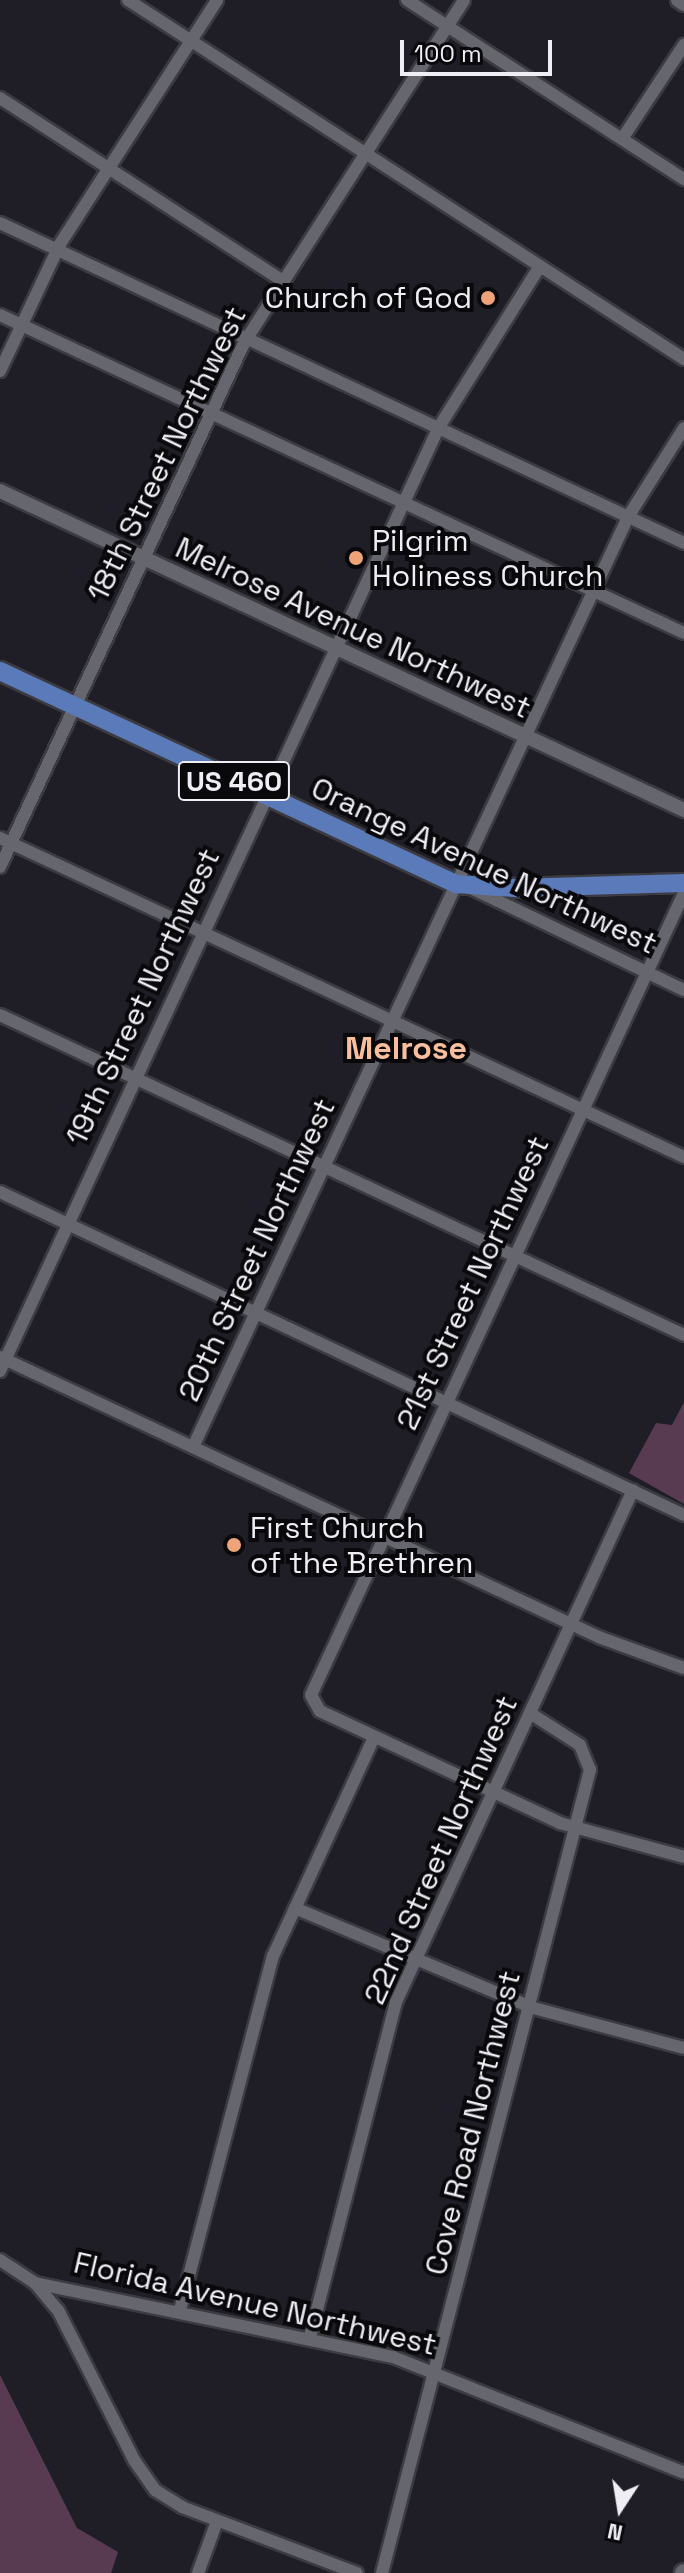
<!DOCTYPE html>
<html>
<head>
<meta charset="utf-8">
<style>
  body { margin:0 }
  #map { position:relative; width:684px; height:2573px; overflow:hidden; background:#1f1e26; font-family:"Space Grotesk",sans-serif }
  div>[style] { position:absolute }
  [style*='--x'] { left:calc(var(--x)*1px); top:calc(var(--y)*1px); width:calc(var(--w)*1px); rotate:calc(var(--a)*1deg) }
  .green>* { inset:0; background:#593b51 }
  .roads { filter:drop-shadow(2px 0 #3b3b41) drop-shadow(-2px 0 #3b3b41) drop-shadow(0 2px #3b3b41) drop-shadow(0 -2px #3b3b41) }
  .minor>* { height:12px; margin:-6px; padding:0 6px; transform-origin:6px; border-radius:6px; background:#66666f }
  .tertiary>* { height:14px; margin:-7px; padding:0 7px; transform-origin:7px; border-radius:7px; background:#66666f }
  .secondary>* { height:16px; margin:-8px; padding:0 8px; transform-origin:8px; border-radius:8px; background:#66666f }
  .primary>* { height:18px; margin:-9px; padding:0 9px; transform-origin:9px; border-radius:9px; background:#5b7ab9 }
  .dots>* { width:22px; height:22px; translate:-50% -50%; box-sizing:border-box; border:4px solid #09090c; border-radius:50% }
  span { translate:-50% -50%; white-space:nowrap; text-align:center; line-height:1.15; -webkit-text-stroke:8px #09090c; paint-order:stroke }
  .shield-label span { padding:2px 6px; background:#09090c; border:2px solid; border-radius:6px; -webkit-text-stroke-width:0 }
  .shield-label { font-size:28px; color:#eeeef4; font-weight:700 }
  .poi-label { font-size:30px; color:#eeeef4 }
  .right { translate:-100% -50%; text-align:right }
  .left { translate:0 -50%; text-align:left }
  .street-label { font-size:30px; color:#eeeef4 }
  .neighbourhood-label { font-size:32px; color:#f8be9e; font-weight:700 }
  .north { position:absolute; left:580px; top:2469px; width:80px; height:80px; -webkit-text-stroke:6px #09090c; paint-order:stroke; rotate:192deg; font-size:22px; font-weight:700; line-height:32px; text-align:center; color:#eeeef4 }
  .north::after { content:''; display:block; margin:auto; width:28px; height:36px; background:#eeeef4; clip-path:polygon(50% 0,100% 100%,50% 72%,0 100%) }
  .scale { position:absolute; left:400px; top:40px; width:152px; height:36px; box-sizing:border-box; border:4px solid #eeeef4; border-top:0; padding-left:10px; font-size:24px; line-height:28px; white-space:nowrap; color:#eeeef4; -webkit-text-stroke:6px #09090c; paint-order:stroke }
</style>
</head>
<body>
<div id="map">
  <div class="green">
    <div style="clip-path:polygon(684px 1402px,684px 1504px,629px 1473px,656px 1423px,672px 1425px)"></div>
    <div style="clip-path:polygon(0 2375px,77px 2528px,118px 2552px,111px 2573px,0 2573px)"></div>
  </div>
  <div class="roads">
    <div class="minor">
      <div style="--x:128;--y:0;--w:662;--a:32.85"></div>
      <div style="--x:407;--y:0;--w:330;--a:32.9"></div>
      <div style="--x:0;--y:98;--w:337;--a:32.9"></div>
      <div style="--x:622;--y:139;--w:113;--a:-56.6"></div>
      <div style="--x:0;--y:223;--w:755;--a:25.07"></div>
      <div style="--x:0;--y:315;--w:754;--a:24.93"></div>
      <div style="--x:0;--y:371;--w:140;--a:-64.7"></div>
      <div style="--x:60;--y:244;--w:290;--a:-57.2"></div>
      <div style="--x:0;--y:838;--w:755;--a:25"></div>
      <div style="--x:0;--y:867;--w:578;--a:-65.03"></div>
      <div style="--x:244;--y:343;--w:407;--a:-57.3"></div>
      <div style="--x:471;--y:888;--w:236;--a:25.6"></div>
      <div style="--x:684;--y:893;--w:884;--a:114.94"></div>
      <div style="--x:311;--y:1695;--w:18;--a:61"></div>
      <div style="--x:320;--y:1711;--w:265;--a:25"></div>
      <div style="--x:560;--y:1823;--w:129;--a:15.3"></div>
      <div style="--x:0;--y:1015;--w:755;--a:25.07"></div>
      <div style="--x:0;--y:1192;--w:756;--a:25.28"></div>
      <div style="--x:0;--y:1357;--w:663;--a:25.06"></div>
      <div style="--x:601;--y:1638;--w:88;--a:19.9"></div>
      <div style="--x:0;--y:1371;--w:1041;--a:-65.06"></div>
      <div style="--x:439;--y:427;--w:190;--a:-57.9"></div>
      <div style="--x:193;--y:1447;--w:1027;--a:-64.93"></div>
      <div style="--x:628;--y:517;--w:105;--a:-57.8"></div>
      <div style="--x:295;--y:1908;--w:255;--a:22.8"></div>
      <div style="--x:530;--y:2007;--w:159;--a:14.9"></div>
      <div style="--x:0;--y:2260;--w:42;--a:33.3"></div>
      <div style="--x:35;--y:2283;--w:35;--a:50"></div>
      <div style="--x:58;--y:2310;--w:168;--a:63.1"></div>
      <div style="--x:134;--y:2460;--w:37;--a:55"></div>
      <div style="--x:155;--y:2490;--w:32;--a:32"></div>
      <div style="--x:182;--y:2507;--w:187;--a:20.7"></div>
      <div style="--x:35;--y:2283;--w:366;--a:11.7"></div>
      <div style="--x:393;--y:2357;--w:313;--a:21.7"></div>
      <div style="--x:180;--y:2310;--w:366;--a:-75.3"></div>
      <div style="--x:273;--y:1956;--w:241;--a:-65.2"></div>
      <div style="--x:310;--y:2337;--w:346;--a:-75.6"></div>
      <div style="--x:396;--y:2002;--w:564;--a:-65.16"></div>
      <div style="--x:198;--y:2573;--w:55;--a:-69.9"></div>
      <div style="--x:382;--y:2573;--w:830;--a:-75.48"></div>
      <div style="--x:590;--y:1770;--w:27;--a:-112"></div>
      <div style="--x:580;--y:1745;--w:59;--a:-147.4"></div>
    </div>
    <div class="tertiary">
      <div style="--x:678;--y:0;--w:7;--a:34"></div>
      <div style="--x:0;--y:491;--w:755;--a:25"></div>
    </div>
    <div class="secondary">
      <div style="--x:683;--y:2573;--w:1;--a:-45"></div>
    </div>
    <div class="primary">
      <div style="--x:0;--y:671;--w:503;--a:25.04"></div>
      <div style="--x:456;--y:884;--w:59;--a:3.9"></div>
      <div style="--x:515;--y:888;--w:169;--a:-1.7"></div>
    </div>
  </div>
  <div class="dots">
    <div style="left:488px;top:298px;background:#efa378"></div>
    <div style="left:356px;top:558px;background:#efa378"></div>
    <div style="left:234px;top:1545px;background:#efa378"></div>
  </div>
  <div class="shield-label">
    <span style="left:234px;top:781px">US 460</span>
  </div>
  <div class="poi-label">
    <span class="right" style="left:472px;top:298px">Church of God</span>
    <span class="left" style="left:372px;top:558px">Pilgrim<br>Holiness Church</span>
    <span class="left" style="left:250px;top:1545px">First Church<br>of the Brethren</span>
  </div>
  <div class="street-label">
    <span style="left:167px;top:454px;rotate:-64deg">18th Street Northwest</span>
    <span style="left:353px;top:628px;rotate:25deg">Melrose Avenue Northwest</span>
    <span style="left:484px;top:866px;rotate:25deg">Orange Avenue Northwest</span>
    <span style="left:143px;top:997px;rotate:-65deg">19th Street Northwest</span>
    <span style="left:257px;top:1250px;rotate:-65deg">20th Street Northwest</span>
    <span style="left:473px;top:1283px;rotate:-65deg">21st Street Northwest</span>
    <span style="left:441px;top:1850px;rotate:-66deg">22nd Street Northwest</span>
    <span style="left:473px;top:2123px;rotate:-76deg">Cove Road Northwest</span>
    <span style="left:255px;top:2304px;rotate:13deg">Florida Avenue Northwest</span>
  </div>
  <div class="neighbourhood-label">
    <span style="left:406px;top:1048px">Melrose</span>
  </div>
  <div class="north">N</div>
  <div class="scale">100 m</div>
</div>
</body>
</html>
